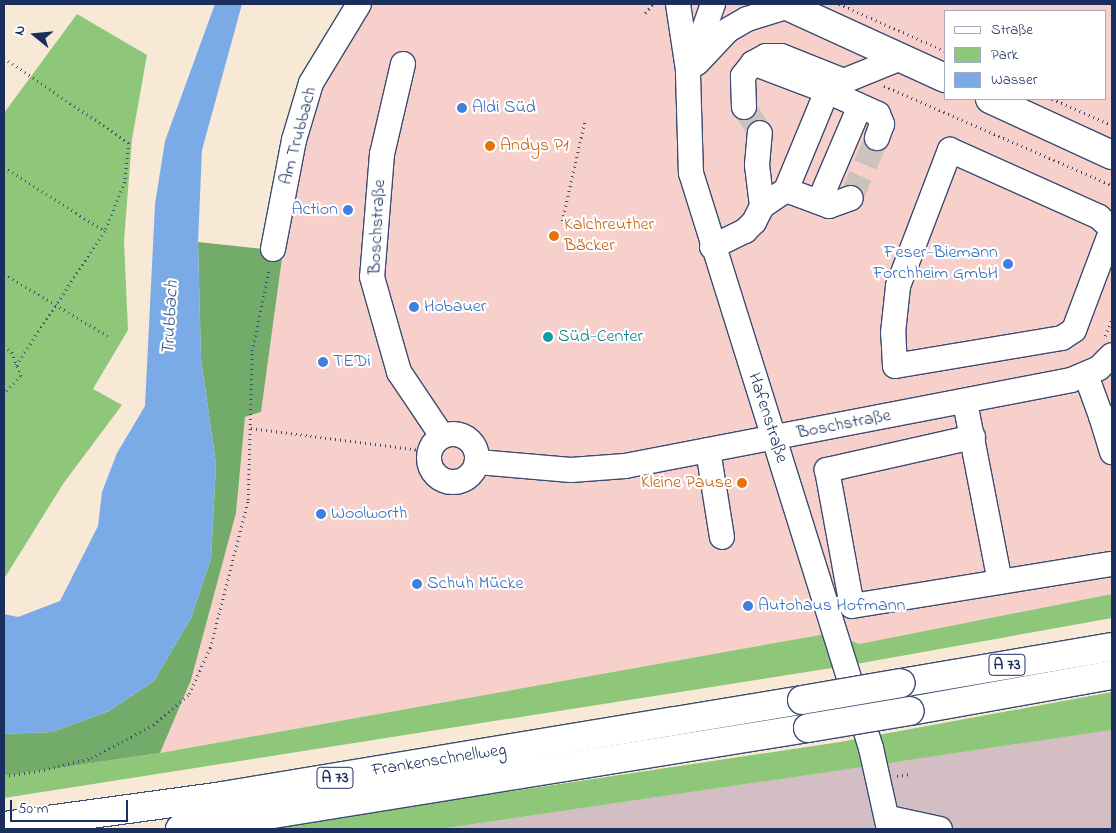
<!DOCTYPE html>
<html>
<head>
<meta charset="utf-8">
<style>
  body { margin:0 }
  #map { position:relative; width:1116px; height:833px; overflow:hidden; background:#f7e9d5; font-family:"Indie Flower",sans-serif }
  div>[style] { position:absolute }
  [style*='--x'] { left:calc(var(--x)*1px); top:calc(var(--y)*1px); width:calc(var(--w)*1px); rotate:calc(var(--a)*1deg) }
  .built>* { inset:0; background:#f7d0cc }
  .industrial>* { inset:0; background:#d2bec3 }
  .green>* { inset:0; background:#8fc77a }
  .forest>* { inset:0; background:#73ac6a }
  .water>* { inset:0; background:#7babe6 }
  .minor-tunnel>* { height:24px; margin-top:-12px; transform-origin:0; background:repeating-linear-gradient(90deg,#cbc4bd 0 24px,transparent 0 36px) }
  .path>* { height:2.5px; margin-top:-1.25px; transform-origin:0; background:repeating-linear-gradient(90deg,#3c4b70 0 1px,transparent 0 5px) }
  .roads { filter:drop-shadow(1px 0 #3c4b70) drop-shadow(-1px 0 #3c4b70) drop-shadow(0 1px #3c4b70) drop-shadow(0 -1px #3c4b70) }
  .minor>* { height:24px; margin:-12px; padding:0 12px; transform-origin:12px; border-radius:12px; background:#fff }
  .minor>.ring { margin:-12px; padding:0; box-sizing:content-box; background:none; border:24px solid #fff; border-radius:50% }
  .major>* { height:28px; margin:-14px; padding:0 14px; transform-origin:14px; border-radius:14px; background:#fff }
  .highway>* { height:28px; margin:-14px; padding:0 14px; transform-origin:14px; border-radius:14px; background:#fff }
  .bridges { filter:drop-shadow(1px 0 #3c4b70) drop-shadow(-1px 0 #3c4b70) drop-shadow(0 1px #3c4b70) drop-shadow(0 -1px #3c4b70) }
  .highway-bridge>* { height:28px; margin:-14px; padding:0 14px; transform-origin:14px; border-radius:14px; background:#fff }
  .dots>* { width:14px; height:14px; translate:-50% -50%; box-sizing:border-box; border:2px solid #fff; border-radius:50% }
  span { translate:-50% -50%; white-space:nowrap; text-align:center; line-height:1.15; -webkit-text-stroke:4.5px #fff; paint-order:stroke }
  .shield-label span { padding:1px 4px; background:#fff; border:1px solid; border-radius:4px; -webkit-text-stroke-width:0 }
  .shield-label { font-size:16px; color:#1b2f5e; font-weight:700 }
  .shop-label { font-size:18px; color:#366cbe }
  .left { translate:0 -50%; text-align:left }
  .right { translate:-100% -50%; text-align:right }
  .street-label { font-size:18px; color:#1b2f5e }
  .food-label { font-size:18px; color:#c56008 }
  .culture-label { font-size:18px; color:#0d838f }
  .water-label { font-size:19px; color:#3d5a8e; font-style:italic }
  .frame { position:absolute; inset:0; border:5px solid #1b2f5e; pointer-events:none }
  .legend { position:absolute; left:944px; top:10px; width:162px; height:90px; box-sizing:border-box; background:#fff; border:1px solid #a4acbf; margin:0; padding:6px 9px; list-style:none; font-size:15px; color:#1b2f5e }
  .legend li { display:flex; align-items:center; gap:10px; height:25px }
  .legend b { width:25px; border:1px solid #a4acbf }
  .north { position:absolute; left:10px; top:10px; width:50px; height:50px; -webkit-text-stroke:4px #fff; paint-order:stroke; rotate:287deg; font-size:14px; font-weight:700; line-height:20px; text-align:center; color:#1b2f5e }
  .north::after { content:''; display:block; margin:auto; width:18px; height:22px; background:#1b2f5e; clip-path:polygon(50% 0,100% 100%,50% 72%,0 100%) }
  .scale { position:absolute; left:10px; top:800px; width:118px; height:22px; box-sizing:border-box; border:2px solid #1b2f5e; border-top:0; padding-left:6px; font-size:15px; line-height:18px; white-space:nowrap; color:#1b2f5e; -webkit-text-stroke:4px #fff; paint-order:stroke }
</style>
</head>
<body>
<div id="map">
  <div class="built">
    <div style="clip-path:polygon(evenodd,373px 4px,1112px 4px,1112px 594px,859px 644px,831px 633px,160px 753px,191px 680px,236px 513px,245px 417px,261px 412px,283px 251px,320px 85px,373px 4px,945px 11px,1105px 11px,1105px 99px,945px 99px,945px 11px)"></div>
  </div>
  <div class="industrial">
    <div style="clip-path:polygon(1112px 730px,1112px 829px,441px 829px,878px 764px)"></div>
  </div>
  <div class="green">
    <div style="clip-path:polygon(77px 14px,147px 55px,132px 139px,124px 241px,128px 330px,93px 389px,122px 405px,63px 484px,4px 579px,4px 113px)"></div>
    <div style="clip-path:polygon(1112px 594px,1112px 618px,845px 666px,4px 798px,4px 776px,160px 753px,831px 633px,859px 644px)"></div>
    <div style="clip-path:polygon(1112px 692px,1112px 730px,441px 829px,258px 829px,840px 742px)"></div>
  </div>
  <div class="forest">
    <div style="clip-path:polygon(198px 242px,283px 251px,261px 412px,245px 417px,236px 513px,191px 680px,160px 753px,4px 776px,4px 734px,52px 732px,109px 711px,154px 681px,191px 618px,211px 559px,216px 464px,201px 359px)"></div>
  </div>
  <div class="water">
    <div style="clip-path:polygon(215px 4px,242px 4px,202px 150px,198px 242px,201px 359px,216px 464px,211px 559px,191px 618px,154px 681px,109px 711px,52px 732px,4px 734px,4px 614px,18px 617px,60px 601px,98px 526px,102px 492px,117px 453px,145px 406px,155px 204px,165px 141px)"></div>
  </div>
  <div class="minor-tunnel">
    <div style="--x:744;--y:107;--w:31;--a:58"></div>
    <div style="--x:851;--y:198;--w:65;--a:-66.6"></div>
  </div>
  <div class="path">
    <div style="--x:839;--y:4;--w:116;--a:23.9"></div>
    <div style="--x:645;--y:13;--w:12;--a:-48"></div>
    <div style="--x:4;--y:58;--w:151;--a:34.2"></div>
    <div style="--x:129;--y:143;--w:39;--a:96"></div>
    <div style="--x:125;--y:182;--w:53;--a:112.2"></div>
    <div style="--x:105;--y:231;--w:162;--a:123.4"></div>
    <div style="--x:884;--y:86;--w:249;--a:23.5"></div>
    <div style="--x:1052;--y:99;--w:65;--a:23.4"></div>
    <div style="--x:4;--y:167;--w:120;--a:32.4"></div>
    <div style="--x:562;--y:221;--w:104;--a:-77.2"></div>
    <div style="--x:4;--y:274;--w:121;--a:30.8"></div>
    <div style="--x:1105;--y:336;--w:18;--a:-68"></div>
    <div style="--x:4;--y:346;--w:10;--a:37"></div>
    <div style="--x:12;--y:352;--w:26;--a:69"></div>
    <div style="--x:21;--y:376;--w:25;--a:133"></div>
    <div style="--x:251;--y:428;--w:179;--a:7.4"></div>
    <div style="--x:4;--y:776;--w:35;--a:-8"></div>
    <div style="--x:39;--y:771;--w:54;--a:-14"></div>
    <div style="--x:91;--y:758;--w:70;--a:-28"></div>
    <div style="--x:153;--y:725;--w:48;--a:-40.7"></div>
    <div style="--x:189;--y:694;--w:51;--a:-65.5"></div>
    <div style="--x:210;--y:648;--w:153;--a:-75.6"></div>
    <div style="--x:248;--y:500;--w:149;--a:-88.5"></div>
    <div style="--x:252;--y:351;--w:85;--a:-78.4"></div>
    <div style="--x:897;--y:776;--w:13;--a:-9"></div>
  </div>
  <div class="roads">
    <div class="minor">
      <div style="--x:678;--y:4;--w:67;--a:81.4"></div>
      <div style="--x:713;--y:4;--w:74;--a:109.7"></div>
      <div style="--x:688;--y:74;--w:99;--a:88.3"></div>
      <div style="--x:691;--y:173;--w:603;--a:72.62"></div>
      <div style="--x:871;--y:748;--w:83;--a:77.5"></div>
      <div style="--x:697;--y:63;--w:45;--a:-46.8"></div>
      <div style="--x:728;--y:30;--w:22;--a:-30"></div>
      <div style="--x:747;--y:19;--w:44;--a:-17.2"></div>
      <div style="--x:753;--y:63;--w:79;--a:20.7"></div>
      <div style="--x:827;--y:91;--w:107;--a:112.5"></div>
      <div style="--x:786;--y:190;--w:29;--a:146"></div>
      <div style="--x:403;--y:64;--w:92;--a:103.1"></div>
      <div style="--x:382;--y:154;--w:123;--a:94.6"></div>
      <div style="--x:372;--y:277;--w:99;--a:74.1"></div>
      <div style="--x:399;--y:372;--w:77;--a:56.1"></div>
      <div style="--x:827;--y:91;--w:56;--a:24.3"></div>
      <div style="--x:878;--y:114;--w:11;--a:68"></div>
      <div style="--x:882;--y:124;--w:15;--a:110"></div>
      <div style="--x:744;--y:107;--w:31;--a:-92"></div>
      <div style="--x:743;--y:76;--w:16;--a:-52"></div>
      <div style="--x:753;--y:63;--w:15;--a:-28"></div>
      <div style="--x:766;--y:56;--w:15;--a:0"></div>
      <div style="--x:781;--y:56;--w:68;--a:21.6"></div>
      <div style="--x:844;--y:81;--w:61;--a:-22"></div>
      <div style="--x:950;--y:150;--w:163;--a:24.2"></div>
      <div style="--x:1099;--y:217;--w:18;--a:43"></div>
      <div style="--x:1112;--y:229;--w:108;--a:110.6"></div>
      <div style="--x:1074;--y:330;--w:14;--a:146"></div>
      <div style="--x:1062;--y:338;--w:169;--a:170.5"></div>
      <div style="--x:895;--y:366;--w:33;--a:-93"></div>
      <div style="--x:893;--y:333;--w:47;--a:-83.9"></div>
      <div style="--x:898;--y:286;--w:146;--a:-69.1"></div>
      <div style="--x:786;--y:190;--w:46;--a:20.4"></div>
      <div style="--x:829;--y:206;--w:23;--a:-20"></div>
      <div style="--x:819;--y:202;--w:104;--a:-66.9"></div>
      <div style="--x:712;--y:247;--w:37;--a:-26"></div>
      <div style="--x:745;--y:231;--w:13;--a:-45"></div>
      <div style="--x:754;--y:222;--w:18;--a:-63"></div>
      <div style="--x:762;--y:206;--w:41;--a:-97"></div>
      <div style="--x:757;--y:165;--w:32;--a:-85"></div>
      <div style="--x:273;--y:249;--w:111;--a:-79.1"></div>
      <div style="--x:294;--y:140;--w:59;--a:-73.4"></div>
      <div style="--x:311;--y:83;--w:92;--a:-58.7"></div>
      <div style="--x:1086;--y:375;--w:44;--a:69.9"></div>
      <div style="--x:1101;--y:416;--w:11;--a:15"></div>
      <div style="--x:965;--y:402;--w:183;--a:79"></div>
      <div style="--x:1101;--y:416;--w:38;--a:73"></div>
      <div class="ring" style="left:429px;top:434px;width:24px;height:24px"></div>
      <div style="--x:973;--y:437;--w:150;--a:167.3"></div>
      <div style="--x:827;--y:470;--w:138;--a:79.6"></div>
      <div style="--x:852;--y:606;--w:263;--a:-9.2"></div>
      <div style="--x:708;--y:450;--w:88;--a:80.9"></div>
      <div style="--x:478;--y:462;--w:93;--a:4.9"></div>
      <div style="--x:571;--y:470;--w:54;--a:-4.2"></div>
      <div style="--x:625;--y:466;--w:454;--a:-10.9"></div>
      <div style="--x:1071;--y:380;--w:30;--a:-23"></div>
      <div style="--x:1099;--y:368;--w:18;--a:-45"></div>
      <div style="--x:889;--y:818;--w:52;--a:12.2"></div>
    </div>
    <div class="major">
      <div style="--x:783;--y:4;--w:178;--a:24.6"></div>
      <div style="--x:990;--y:99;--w:134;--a:24.7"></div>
    </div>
    <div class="highway">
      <div style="--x:901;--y:683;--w:214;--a:-9.7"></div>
      <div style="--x:910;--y:711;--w:205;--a:-10.1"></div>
      <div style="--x:4;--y:826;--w:220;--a:-7.8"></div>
      <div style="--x:222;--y:796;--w:588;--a:-9.4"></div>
      <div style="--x:180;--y:829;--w:636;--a:-9.14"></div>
    </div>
  </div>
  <div class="bridges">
    <div class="highway-bridge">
      <div style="--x:802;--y:700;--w:100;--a:-9.7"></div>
      <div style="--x:808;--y:728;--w:103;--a:-9.5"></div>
    </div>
  </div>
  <div class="dots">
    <div style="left:462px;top:108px;background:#3f7fe0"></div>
    <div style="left:490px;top:146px;background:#e8710a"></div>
    <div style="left:348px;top:210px;background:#3f7fe0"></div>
    <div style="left:554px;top:236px;background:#e8710a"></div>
    <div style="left:1008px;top:264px;background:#3f7fe0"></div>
    <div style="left:414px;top:307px;background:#3f7fe0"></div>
    <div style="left:548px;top:337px;background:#0f9aa8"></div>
    <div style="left:323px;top:362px;background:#3f7fe0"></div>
    <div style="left:742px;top:483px;background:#e8710a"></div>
    <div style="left:321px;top:514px;background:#3f7fe0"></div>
    <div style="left:417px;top:584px;background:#3f7fe0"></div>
    <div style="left:748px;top:606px;background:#3f7fe0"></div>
  </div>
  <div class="shield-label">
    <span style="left:1007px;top:665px">A 73</span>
    <span style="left:335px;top:778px">A 73</span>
  </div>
  <div class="shop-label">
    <span class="left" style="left:472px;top:108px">Aldi Süd</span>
    <span class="right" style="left:338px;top:210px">Action</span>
    <span class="right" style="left:998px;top:264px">Feser-Biemann<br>Forchheim GmbH</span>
    <span class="left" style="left:424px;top:307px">Hobauer</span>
    <span class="left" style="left:333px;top:362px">TEDi</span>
    <span class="left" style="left:331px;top:514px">Woolworth</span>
    <span class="left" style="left:427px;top:584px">Schuh Mücke</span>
    <span class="left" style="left:758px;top:606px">Autohaus Hofmann</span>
  </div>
  <div class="street-label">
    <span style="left:299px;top:136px;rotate:-75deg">Am Trubbach</span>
    <span style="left:378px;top:227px;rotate:-87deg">Boschstraße</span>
    <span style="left:767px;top:418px;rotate:72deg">Hafenstraße</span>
    <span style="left:844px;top:425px;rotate:-11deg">Boschstraße</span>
    <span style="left:439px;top:761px;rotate:-9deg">Frankenschnellweg</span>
  </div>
  <div class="food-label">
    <span class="left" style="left:500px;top:146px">Andys P1</span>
    <span class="left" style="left:564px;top:236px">Kalchreuther<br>Bäcker</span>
    <span class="right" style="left:732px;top:483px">Kleine Pause</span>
  </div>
  <div class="culture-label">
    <span class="left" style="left:558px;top:337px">Süd-Center</span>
  </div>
  <div class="water-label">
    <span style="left:171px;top:318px;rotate:-87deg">Trubbach</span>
  </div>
  <div class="frame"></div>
  <ul class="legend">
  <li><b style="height:6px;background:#fff"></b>Straße</li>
  <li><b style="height:14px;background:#8fc77a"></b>Park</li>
  <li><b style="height:14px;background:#7babe6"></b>Wasser</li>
  </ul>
  <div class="north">N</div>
  <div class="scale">50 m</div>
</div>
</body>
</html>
